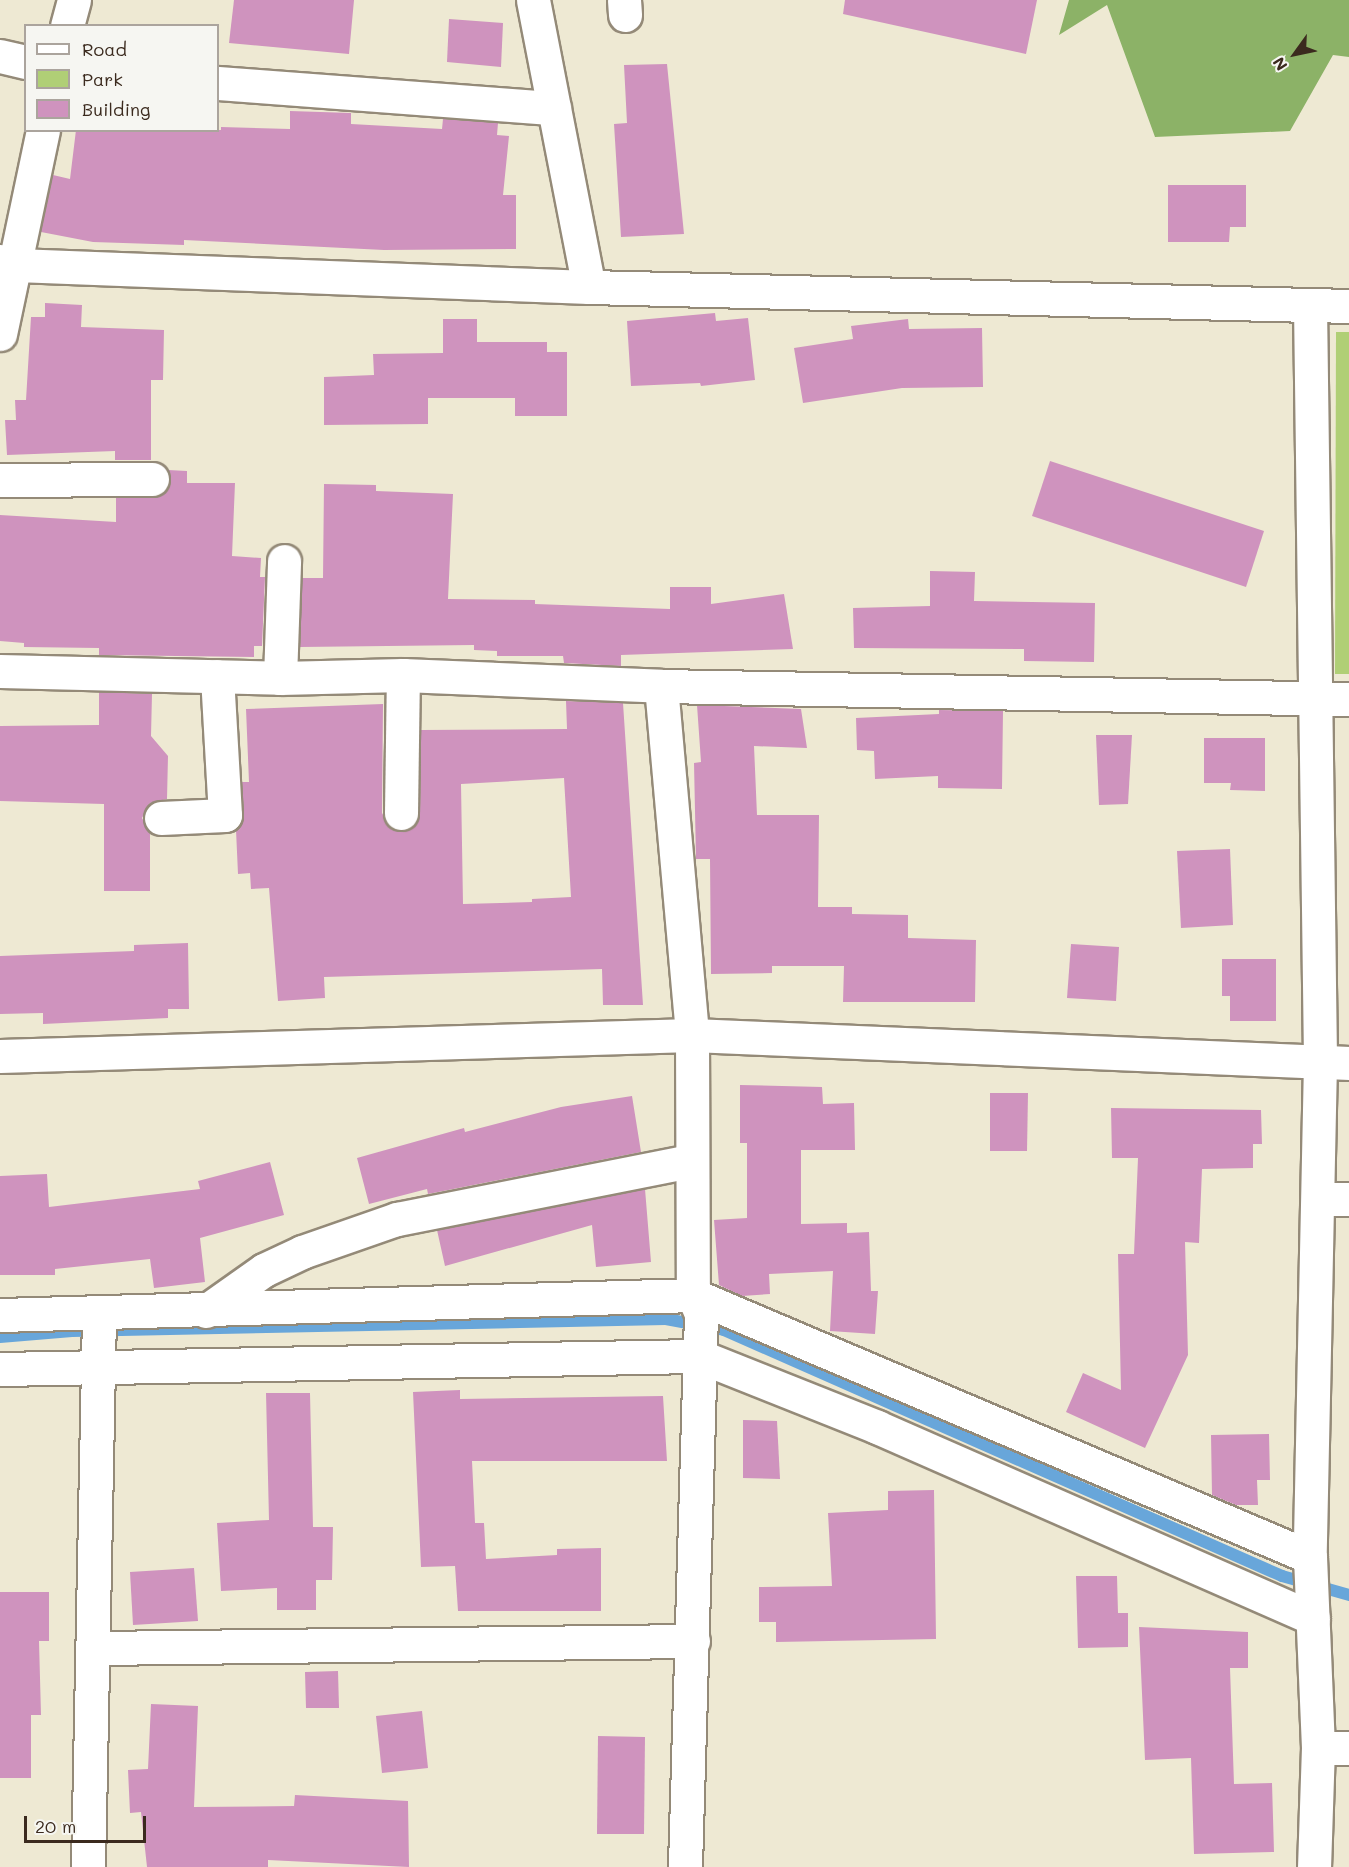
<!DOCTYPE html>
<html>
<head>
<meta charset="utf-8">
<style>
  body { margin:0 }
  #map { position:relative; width:1349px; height:1867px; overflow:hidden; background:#eee9d3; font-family:Mali,sans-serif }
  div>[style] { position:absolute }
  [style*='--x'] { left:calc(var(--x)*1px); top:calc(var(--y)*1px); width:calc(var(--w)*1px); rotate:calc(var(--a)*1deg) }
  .green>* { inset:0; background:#b0cf76 }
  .forest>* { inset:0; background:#8cb267 }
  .stream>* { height:12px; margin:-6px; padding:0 6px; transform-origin:6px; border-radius:6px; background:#68a6da }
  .building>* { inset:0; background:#cf93be }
  .roads { filter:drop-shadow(2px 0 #948a78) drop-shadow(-2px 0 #948a78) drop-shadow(0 2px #948a78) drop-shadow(0 -2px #948a78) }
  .minor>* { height:33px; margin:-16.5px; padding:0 16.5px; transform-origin:16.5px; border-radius:16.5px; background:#fff }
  span { translate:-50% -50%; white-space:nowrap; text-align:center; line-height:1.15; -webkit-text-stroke:4.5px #f6f6f2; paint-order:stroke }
  .legend { position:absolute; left:24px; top:24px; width:195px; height:108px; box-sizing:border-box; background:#f6f6f2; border:2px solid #aba49d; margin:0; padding:8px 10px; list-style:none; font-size:18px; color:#3b2a1e }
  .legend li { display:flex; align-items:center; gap:12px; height:30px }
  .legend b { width:30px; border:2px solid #aba49d }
  .north { position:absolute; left:1265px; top:24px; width:60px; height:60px; -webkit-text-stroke:4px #f6f6f2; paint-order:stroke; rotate:237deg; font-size:16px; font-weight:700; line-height:24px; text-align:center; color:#3b2a1e }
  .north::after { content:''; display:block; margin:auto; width:21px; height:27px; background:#3b2a1e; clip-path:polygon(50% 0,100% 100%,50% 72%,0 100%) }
  .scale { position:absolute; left:24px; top:1816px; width:122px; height:27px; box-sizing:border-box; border:3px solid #3b2a1e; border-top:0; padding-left:8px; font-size:18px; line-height:21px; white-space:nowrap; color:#3b2a1e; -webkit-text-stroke:4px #f6f6f2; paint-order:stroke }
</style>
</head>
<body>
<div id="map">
  <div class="green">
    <div style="clip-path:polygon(1336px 332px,1349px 332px,1349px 674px,1335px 674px)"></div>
  </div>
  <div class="forest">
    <div style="clip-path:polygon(1069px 0,1349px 0,1349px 57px,1333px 55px,1290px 131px,1155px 137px,1107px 5px,1059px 35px)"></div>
  </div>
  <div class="stream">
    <div style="--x:0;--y:1337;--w:72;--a:-4.8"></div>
    <div style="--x:72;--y:1331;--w:594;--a:-1.16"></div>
    <div style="--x:666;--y:1319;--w:59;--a:10.7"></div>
    <div style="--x:724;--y:1330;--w:610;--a:23.79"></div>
    <div style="--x:1282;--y:1576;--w:70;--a:15.8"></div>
  </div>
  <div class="building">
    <div style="clip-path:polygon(234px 0,354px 0,349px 54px,229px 43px)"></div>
    <div style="clip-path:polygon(845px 0,1037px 0,1026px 54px,843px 14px)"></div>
    <div style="clip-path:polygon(449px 19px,503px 23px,501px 67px,447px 62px)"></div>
    <div style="clip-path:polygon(667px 64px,684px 234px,621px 237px,614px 124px,627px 123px,624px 65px)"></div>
    <div style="clip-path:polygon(290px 111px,351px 113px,351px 124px,442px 129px,443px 119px,498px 123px,497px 135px,509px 136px,503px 195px,516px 195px,516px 249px,384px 250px,184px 240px,184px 245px,93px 242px,41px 232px,53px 175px,70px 179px,76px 130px,221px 130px,221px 127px,290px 129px)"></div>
    <div style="clip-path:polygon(1168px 185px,1246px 185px,1246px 227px,1230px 227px,1229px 242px,1168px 242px)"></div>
    <div style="clip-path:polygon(45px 303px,82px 305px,81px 327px,164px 330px,163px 380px,151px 380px,151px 460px,115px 460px,115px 451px,7px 455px,5px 420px,16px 420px,15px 400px,26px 400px,31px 317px,45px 317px)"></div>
    <div style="clip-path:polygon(715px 313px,716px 321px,748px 318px,755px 380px,701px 386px,700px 383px,631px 386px,627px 321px)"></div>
    <div style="clip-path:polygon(443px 319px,477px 319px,477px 342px,547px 342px,547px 352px,567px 352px,567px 416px,515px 416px,515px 398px,428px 398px,428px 424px,324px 425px,324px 377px,374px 375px,373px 354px,443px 353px)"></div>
    <div style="clip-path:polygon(908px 319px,909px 329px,982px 328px,983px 387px,902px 388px,803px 403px,794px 348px,853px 339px,851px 326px)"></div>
    <div style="clip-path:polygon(1050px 461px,1264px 531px,1246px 587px,1032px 516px)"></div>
    <div style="clip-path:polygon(168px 470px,187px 471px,187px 483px,235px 483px,232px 556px,261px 558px,260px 577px,265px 577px,262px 646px,254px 646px,254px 657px,99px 655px,99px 648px,24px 647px,24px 643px,0 641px,0 515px,116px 522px,116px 498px,161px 495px,169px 488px)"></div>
    <div style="clip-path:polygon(324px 484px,376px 485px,376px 491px,453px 494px,448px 599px,535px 600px,535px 604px,670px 609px,670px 587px,711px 587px,711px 604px,784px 594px,793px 649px,621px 655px,621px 666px,564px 663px,563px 656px,497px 656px,497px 651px,474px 650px,474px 645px,300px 647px,302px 578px,323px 578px)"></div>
    <div style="clip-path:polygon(930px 571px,975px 572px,974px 601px,1095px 603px,1094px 662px,1024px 661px,1024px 649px,854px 648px,853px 608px,930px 606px)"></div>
    <div style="clip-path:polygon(99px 692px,152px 694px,151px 736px,168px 756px,167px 799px,150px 803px,142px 818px,150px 833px,150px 891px,104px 891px,104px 804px,0 801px,0 726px,99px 725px)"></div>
    <div style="clip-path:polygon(evenodd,566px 701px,623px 703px,643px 1005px,603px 1005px,602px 969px,324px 977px,325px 998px,278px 1001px,269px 888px,251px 889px,250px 873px,238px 874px,236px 830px,244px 815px,242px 782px,249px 782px,246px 709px,383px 704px,382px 813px,391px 829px,401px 832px,411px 829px,420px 814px,421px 730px,567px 729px,566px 701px,564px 778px,571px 897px,532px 899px,532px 902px,463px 904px,461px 784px,564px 778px)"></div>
    <div style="clip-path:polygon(697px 705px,801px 709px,807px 748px,754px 746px,757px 815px,819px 815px,818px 907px,852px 907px,852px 914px,908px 915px,908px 938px,976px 940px,975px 1002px,843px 1002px,844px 966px,772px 966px,772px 973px,711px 974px,710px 859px,696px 859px,694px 763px,701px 762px)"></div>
    <div style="clip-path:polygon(939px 710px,1003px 711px,1002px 789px,938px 788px,938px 776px,875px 779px,874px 751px,857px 750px,856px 718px,939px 714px)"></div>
    <div style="clip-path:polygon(1096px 735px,1132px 735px,1128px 804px,1099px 805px)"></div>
    <div style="clip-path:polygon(1204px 738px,1265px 738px,1265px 791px,1230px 790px,1231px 783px,1204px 783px)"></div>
    <div style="clip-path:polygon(1230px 849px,1233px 925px,1181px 928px,1177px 851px)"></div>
    <div style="clip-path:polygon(188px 943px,189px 1009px,168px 1009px,168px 1018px,43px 1024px,43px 1013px,0 1014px,0 956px,134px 951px,134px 945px)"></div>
    <div style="clip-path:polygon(1071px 944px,1119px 947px,1116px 1001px,1067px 998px)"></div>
    <div style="clip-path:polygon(1222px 959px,1276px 959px,1276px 1021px,1230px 1021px,1230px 996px,1222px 996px)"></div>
    <div style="clip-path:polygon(740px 1085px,822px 1087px,823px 1104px,854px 1103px,855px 1150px,801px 1150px,801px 1224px,847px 1223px,847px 1233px,869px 1232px,871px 1291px,878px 1291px,875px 1334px,830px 1331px,833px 1271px,769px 1274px,770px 1294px,742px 1296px,719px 1285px,714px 1220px,747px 1218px,747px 1143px,740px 1143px)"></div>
    <div style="clip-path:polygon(990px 1093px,1028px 1093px,1027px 1151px,990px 1151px)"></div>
    <div style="clip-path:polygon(632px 1096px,641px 1152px,428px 1194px,427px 1189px,369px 1204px,357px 1158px,464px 1128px,465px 1132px,561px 1107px)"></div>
    <div style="clip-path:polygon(1111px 1108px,1261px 1110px,1262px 1144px,1253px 1144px,1253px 1168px,1202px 1169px,1199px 1243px,1185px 1242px,1188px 1355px,1145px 1448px,1066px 1412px,1083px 1373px,1121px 1390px,1118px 1254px,1134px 1254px,1138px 1158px,1112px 1158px)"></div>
    <div style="clip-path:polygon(270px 1162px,284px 1215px,200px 1238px,205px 1282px,154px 1288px,150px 1259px,55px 1269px,55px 1275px,0 1275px,0 1176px,47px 1174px,49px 1207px,200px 1189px,198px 1181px)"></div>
    <div style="clip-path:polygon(645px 1189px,651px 1262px,596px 1267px,592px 1225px,445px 1266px,437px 1230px)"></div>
    <div style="clip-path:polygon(460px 1390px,460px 1399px,663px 1396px,667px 1461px,472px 1461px,475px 1523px,484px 1523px,486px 1559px,557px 1555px,557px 1549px,601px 1548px,601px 1611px,458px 1611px,455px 1566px,421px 1567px,413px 1392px)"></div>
    <div style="clip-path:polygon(266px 1393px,310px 1393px,313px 1527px,333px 1527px,332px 1580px,316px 1580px,316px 1610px,277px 1610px,277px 1588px,221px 1591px,217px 1523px,269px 1520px)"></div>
    <div style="clip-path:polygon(743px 1420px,777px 1421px,780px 1479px,743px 1478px)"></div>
    <div style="clip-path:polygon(1269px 1434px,1270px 1480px,1257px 1480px,1258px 1505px,1236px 1505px,1212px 1495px,1211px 1435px)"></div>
    <div style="clip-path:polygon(934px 1490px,936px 1639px,776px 1642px,776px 1622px,759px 1622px,759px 1587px,832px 1586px,828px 1513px,888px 1510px,888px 1491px)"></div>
    <div style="clip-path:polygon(194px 1568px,198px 1621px,133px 1625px,130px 1572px)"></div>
    <div style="clip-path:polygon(1076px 1576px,1117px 1576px,1118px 1613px,1128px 1613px,1128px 1647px,1078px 1648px)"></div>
    <div style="clip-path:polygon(0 1592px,49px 1592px,49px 1641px,39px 1641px,41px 1715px,31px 1715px,31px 1778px,0 1778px)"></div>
    <div style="clip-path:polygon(1139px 1627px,1248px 1632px,1248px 1668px,1230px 1668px,1234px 1784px,1272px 1783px,1274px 1852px,1194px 1854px,1191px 1758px,1145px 1760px)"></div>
    <div style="clip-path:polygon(338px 1671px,339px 1708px,306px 1708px,305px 1672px)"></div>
    <div style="clip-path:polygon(151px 1704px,198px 1706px,194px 1807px,294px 1806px,295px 1795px,408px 1801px,409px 1867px,268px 1860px,268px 1867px,147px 1867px,141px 1812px,130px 1813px,128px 1770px,148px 1769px)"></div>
    <div style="clip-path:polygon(422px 1711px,428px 1768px,382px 1773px,376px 1716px)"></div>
    <div style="clip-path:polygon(598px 1736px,645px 1737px,644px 1834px,597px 1834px)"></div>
  </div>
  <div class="roads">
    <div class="minor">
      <div style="--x:533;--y:0;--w:292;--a:79"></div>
      <div style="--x:624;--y:0;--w:15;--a:86"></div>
      <div style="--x:67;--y:26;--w:27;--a:-75"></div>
      <div style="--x:0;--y:56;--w:27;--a:13"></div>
      <div style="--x:218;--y:83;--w:337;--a:4.3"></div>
      <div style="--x:0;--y:261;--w:16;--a:14"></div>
      <div style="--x:16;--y:265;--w:573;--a:2.2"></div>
      <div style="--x:589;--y:287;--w:760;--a:1.43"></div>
      <div style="--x:1310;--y:305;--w:757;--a:89.24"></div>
      <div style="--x:1320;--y:1062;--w:495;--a:91.2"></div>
      <div style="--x:1310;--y:1557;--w:190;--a:87.6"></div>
      <div style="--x:1318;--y:1747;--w:120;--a:91.9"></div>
      <div style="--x:0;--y:334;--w:208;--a:-78.1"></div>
      <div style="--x:0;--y:480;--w:152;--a:-0.4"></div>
      <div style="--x:0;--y:671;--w:280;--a:1.4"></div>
      <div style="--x:280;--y:678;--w:123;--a:-1.4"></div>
      <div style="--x:403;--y:675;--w:258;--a:2.4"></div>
      <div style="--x:661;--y:686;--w:688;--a:1.08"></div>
      <div style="--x:280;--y:678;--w:117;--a:-88"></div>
      <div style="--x:661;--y:686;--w:350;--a:84.9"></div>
      <div style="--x:692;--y:1035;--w:260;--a:89.8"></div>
      <div style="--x:693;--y:1295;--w:21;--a:67"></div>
      <div style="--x:701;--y:1314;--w:553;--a:91.66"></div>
      <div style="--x:401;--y:813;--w:138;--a:-89.2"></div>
      <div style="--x:161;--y:818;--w:64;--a:-2.7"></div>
      <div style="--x:225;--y:815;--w:139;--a:-93.3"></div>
      <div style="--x:0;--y:1056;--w:692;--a:-1.74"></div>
      <div style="--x:692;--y:1035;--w:658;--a:2.44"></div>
      <div style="--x:1318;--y:1199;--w:31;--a:0"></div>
      <div style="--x:206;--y:1311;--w:71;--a:-35.3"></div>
      <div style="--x:264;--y:1270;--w:42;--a:-25.3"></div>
      <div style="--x:302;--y:1252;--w:101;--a:-19.2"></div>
      <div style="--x:397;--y:1219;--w:299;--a:-11.2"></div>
      <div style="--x:0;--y:1315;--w:693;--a:-1.65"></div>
      <div style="--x:693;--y:1295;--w:670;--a:23.01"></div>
      <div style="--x:0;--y:1369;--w:699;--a:-1.07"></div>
      <div style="--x:699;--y:1356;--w:192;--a:21.7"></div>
      <div style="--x:877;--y:1427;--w:476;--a:23.7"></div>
      <div style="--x:94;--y:1648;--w:599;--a:-0.67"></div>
      <div style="--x:1318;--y:1747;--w:31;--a:2"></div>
      <div style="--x:88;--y:1867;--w:554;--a:-88.86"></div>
    </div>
  </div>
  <ul class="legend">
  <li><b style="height:8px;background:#fff"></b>Road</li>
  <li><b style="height:16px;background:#b0cf76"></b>Park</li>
  <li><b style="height:16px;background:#cf93be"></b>Building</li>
  </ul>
  <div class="north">N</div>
  <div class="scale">20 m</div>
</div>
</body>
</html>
